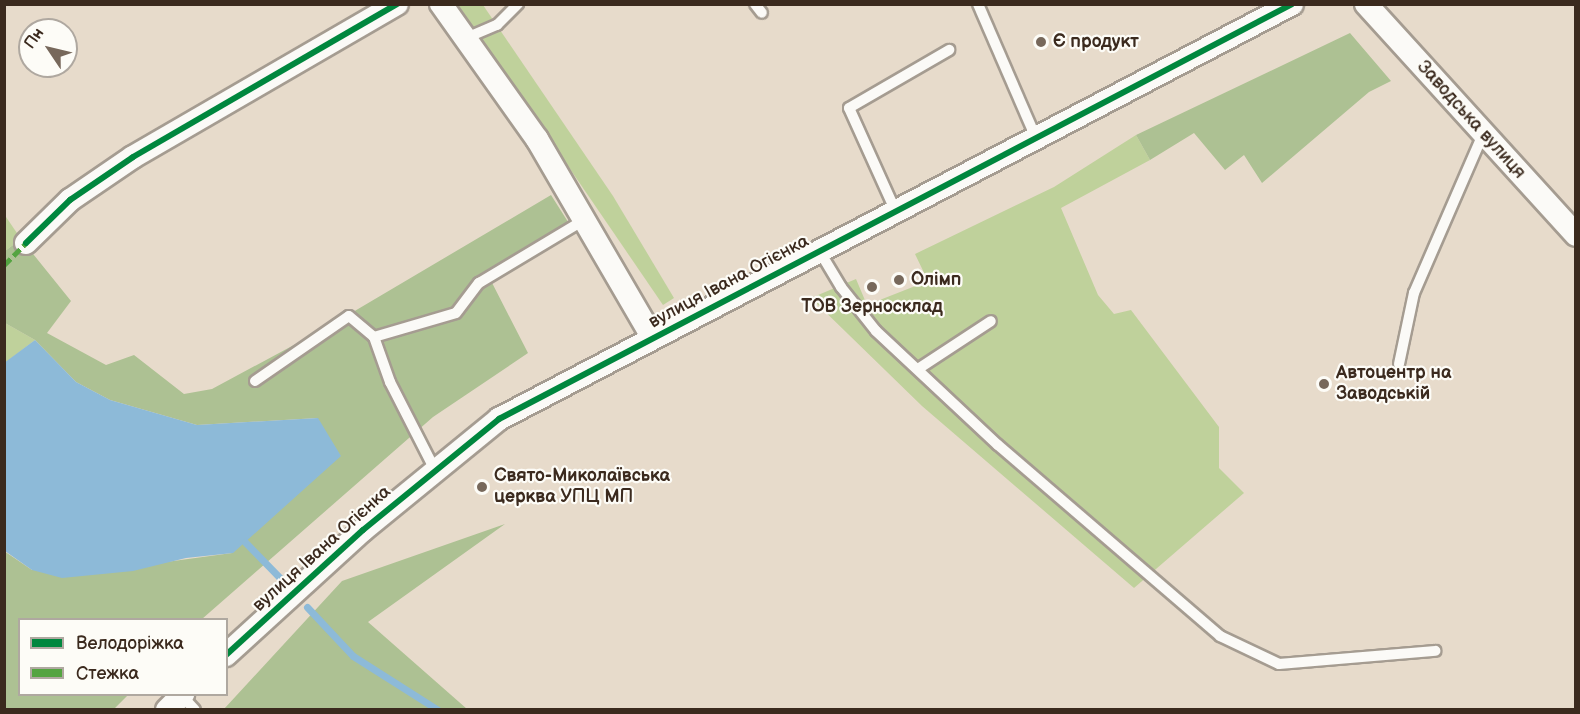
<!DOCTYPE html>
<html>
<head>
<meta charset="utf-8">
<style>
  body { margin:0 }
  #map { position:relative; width:1580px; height:714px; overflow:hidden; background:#e7dbcb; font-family:"Balsamiq Sans",sans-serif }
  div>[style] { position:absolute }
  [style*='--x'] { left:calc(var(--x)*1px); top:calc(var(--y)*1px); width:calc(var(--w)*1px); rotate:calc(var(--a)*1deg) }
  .green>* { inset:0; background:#bfd19b }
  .forest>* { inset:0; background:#adc193 }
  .water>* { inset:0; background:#8dbad8 }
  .stream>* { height:7px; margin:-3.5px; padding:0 3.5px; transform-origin:3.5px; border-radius:3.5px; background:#8dbad8 }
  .roads { filter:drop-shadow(2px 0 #a59c91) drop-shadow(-2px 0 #a59c91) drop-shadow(0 2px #a59c91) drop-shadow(0 -2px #a59c91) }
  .lane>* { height:10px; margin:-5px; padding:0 5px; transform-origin:5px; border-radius:5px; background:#fbfaf7 }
  .street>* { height:22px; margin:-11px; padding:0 11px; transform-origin:11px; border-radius:11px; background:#fbfaf7 }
  .quiet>* { height:4.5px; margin-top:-2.25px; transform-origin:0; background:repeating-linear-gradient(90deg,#54a441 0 9px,transparent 0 13.5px) }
  .cycleway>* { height:6px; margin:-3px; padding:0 3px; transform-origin:3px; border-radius:3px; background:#00873e }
  .dots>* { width:16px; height:16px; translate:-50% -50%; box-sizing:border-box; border:3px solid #fdfcf7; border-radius:50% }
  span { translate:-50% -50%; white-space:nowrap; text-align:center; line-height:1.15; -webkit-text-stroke:4.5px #fdfcf7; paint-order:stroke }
  .poi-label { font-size:18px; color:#3b2a1e; font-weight:700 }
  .left { translate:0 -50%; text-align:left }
  .street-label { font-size:18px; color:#3b2a1e }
  .frame { position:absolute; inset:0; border:6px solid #3b2a1e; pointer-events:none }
  .legend { position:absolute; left:18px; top:618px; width:210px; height:78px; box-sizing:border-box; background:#fdfcf7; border:2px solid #afa8a0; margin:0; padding:8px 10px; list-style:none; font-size:18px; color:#3b2a1e }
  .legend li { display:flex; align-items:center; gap:12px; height:30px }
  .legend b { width:30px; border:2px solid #afa8a0 }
  .north { position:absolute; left:18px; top:18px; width:60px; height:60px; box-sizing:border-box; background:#fdfcf7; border:2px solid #afa8a0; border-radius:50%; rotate:305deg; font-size:16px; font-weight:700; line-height:24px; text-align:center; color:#3b2a1e }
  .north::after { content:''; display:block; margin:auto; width:21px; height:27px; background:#77685b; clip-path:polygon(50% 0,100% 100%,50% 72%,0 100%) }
</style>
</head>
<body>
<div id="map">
  <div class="green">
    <div style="clip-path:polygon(458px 5px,483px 5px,613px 196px,674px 298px,663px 305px)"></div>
    <div style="clip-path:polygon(1136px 135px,1150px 160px,1061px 208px,1098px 295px,1114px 314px,1131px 310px,1219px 427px,1219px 468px,1244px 493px,1134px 588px,922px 406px,811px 298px,856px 279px,867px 305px,928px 281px,915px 254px,1054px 187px)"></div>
    <div style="clip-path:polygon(4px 214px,21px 239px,5px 251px,4px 251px)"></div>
    <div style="clip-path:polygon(5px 323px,35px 340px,5px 363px)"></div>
  </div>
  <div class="forest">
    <div style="clip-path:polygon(1350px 33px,1391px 81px,1369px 92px,1262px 183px,1244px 155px,1225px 170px,1194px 133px,1150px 160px,1136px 135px)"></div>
    <div style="clip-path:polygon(551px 195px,570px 225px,487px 273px,528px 353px,433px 417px,202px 619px,20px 620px,20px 694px,128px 695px,114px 709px,5px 709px,4px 551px,32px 570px,166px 562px,232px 553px,318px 418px,197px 425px,110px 400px,76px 382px,35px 340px,5px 323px,5px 251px,21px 239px,71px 301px,47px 333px,106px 365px,134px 355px,184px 394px,212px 389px,331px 325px)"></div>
    <div style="clip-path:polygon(505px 524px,368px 622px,467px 709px,224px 709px,342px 581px)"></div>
  </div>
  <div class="water">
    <div style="clip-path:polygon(35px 340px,76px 382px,110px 400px,197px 425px,318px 418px,341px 456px,233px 553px,186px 558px,133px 571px,62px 578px,32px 570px,5px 551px,4px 363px)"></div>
  </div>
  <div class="stream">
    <div style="--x:245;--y:542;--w:52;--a:45.8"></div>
    <div style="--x:307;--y:607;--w:67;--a:46.8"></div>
    <div style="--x:353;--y:656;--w:101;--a:32.4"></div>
  </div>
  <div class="roads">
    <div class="lane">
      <div style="--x:755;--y:4;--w:11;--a:52"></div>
      <div style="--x:978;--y:4;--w:146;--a:66.6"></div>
      <div style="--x:466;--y:38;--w:34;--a:-23"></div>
      <div style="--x:497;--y:25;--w:30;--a:-45"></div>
      <div style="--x:896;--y:212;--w:114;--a:-114.3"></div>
      <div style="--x:849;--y:108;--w:116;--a:-30.1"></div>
      <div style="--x:820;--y:252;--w:41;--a:59"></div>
      <div style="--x:841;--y:287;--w:56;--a:51.5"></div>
      <div style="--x:876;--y:331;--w:167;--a:43.1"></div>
      <div style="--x:998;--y:445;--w:293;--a:40.7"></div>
      <div style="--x:1220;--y:636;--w:65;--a:25.4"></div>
      <div style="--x:1279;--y:664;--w:157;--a:-4.8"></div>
      <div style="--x:374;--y:337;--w:48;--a:70.4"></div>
      <div style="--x:390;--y:382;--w:99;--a:62.9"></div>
      <div style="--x:1399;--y:364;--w:73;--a:-78.1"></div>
      <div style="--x:1414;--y:293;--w:173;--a:-66.5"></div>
      <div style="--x:918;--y:369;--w:87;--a:-33.3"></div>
      <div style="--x:255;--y:381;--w:114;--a:-34.7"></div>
      <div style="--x:349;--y:316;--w:33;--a:40"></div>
      <div style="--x:374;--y:337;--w:85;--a:-16.3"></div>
      <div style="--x:456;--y:313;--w:38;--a:-53"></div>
      <div style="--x:479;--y:283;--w:122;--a:-31"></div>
      <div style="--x:182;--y:696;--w:19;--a:47"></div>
    </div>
    <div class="street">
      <div style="--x:441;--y:4;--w:166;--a:54.6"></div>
      <div style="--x:537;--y:139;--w:230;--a:59.8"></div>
      <div style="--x:1366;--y:4;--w:312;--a:47.7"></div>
      <div style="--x:26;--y:243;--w:62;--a:-44.3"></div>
      <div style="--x:70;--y:200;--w:76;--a:-34.3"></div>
      <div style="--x:133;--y:157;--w:305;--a:-30.1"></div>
      <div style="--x:226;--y:655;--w:185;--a:-42.4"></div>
      <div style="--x:363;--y:530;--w:176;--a:-39.2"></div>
      <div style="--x:499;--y:419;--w:895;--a:-27.62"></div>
      <div style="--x:167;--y:710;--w:23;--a:-45"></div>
    </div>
  </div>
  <div class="quiet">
    <div style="--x:4;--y:265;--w:31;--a:-45"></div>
  </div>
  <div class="cycleway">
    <div style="--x:26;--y:243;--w:62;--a:-44.3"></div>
    <div style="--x:70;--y:200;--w:76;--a:-34.3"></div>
    <div style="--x:133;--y:157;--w:305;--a:-30.1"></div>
    <div style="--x:226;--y:655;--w:185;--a:-42.4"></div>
    <div style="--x:363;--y:530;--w:176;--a:-39.2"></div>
    <div style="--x:499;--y:419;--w:895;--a:-27.62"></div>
  </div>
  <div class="dots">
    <div style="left:1041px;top:42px;background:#77685b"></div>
    <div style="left:899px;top:280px;background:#77685b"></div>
    <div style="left:872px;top:287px;background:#77685b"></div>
    <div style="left:1324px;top:384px;background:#77685b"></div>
    <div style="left:482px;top:487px;background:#77685b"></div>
  </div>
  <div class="poi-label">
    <span class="left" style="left:1053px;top:42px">Є продукт</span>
    <span class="left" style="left:911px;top:280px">Олімп</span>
    <span style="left:872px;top:307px">ТОВ Зерносклад</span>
    <span class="left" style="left:1336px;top:384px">Автоцентр на<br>Заводській</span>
    <span class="left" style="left:494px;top:487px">Свято-Миколаївська<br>церква УПЦ МП</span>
  </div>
  <div class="street-label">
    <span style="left:1471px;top:120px;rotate:48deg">Заводська вулиця</span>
    <span style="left:729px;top:282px;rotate:-28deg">вулиця Івана Огієнка</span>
    <span style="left:322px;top:549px;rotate:-42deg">вулиця Івана Огієнка</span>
  </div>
  <div class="frame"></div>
  <ul class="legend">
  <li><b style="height:8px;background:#00873e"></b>Велодоріжка</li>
  <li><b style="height:8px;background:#54a441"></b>Стежка</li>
  </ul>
  <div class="north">Пн</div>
</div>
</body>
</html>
